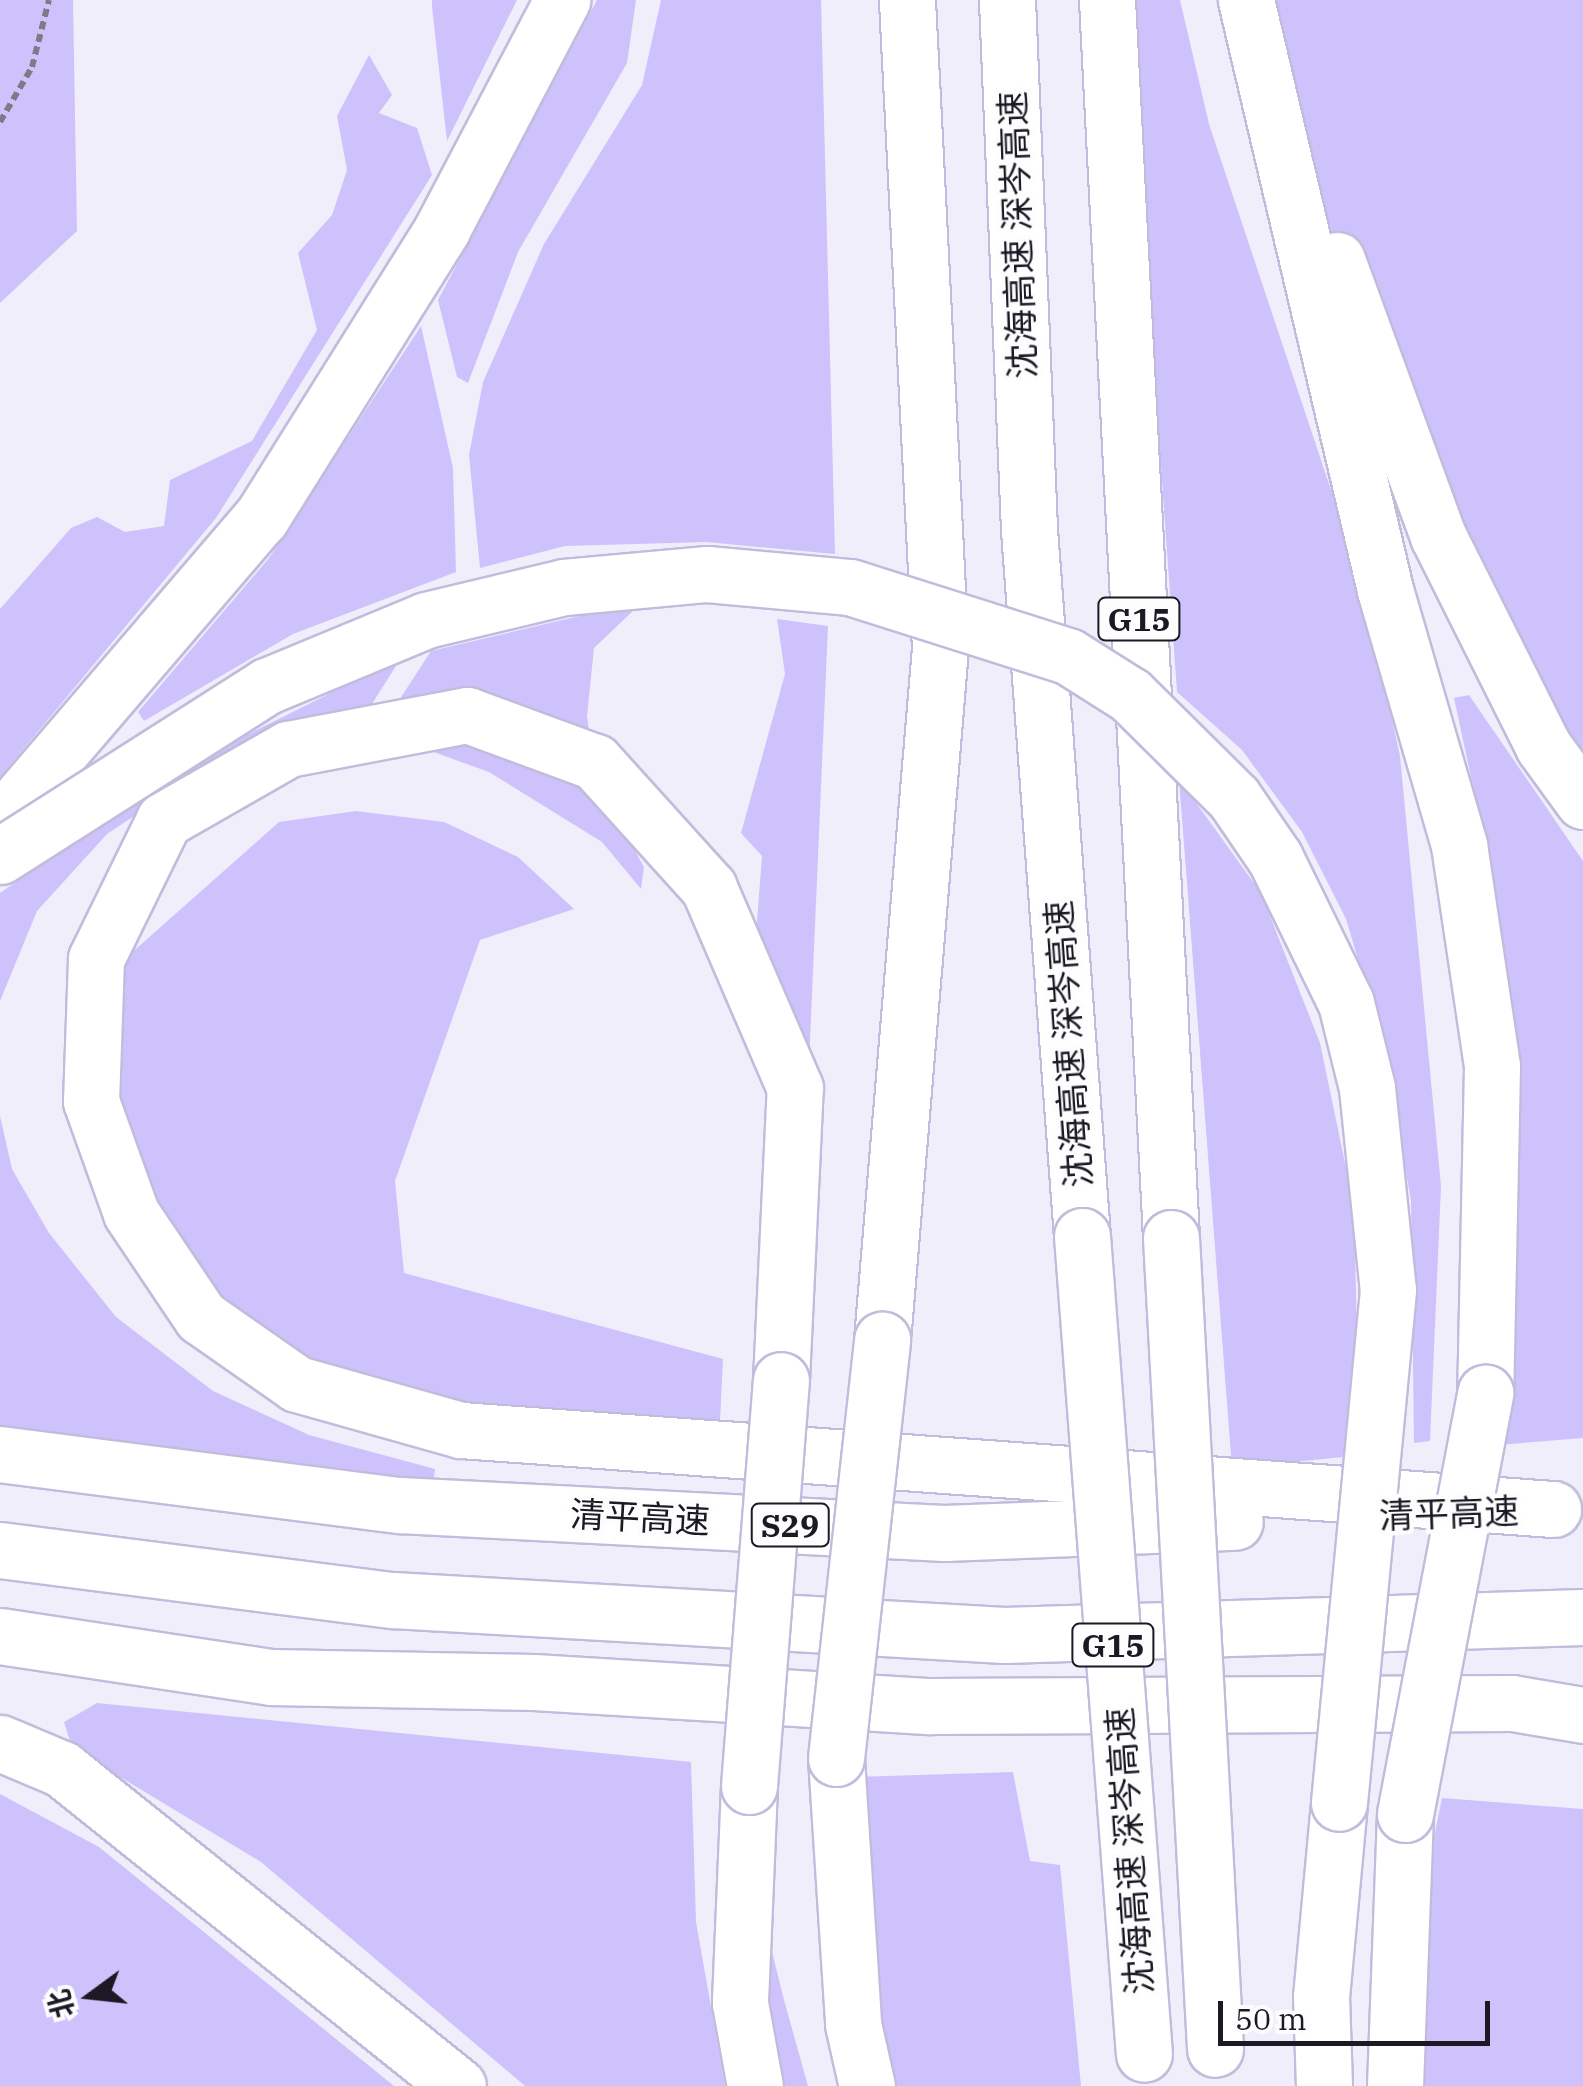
<!DOCTYPE html>
<html>
<head>
<meta charset="utf-8">
<style>
  body { margin:0 }
  #map { position:relative; width:1583px; height:2086px; overflow:hidden; background:#f0eefb; font-family:"IBM Plex Serif","Noto Sans SC",serif }
  div>[style] { position:absolute }
  [style*='--x'] { left:calc(var(--x)*1px); top:calc(var(--y)*1px); width:calc(var(--w)*1px); rotate:calc(var(--a)*1deg) }
  .green>* { inset:0; background:#cec2fc }
  .path>* { height:6px; margin-top:-3px; transform-origin:0; background:repeating-linear-gradient(90deg,#7d7b87 0 8px,transparent 0 13px) }
  .roads { filter:drop-shadow(2px 0 #c2bcdc) drop-shadow(-2px 0 #c2bcdc) drop-shadow(0 2px #c2bcdc) drop-shadow(0 -2px #c2bcdc) }
  .highway>* { height:55px; margin:-27.5px; padding:0 27.5px; transform-origin:27.5px; border-radius:27.5px; background:#fff }
  .bridges { filter:drop-shadow(2px 0 #c2bcdc) drop-shadow(-2px 0 #c2bcdc) drop-shadow(0 2px #c2bcdc) drop-shadow(0 -2px #c2bcdc) }
  .highway-bridge>* { height:55px; margin:-27.5px; padding:0 27.5px; transform-origin:27.5px; border-radius:27.5px; background:#fff }
  span { translate:-50% -50%; white-space:nowrap; text-align:center; line-height:1.15; -webkit-text-stroke:9px #fdfdfd; paint-order:stroke }
  .shield-label span { padding:2px 8px; background:#fdfdfd; border:2px solid; border-radius:8px; -webkit-text-stroke-width:0 }
  .shield-label { font-size:32px; color:#1c1925; font-weight:700 }
  .street-label { font-size:35px; color:#1c1925 }
  .north { position:absolute; left:40px; top:1946px; width:100px; height:100px; -webkit-text-stroke:8px #fdfdfd; paint-order:stroke; rotate:255deg; font-size:28px; font-weight:700; line-height:40px; text-align:center; color:#1c1925 }
  .north::after { content:''; display:block; margin:auto; width:35px; height:45px; background:#1c1925; clip-path:polygon(50% 0,100% 100%,50% 72%,0 100%) }
  .scale { position:absolute; left:1218px; top:2001px; width:272px; height:45px; box-sizing:border-box; border:5px solid #1c1925; border-top:0; padding-left:12px; font-size:30px; line-height:35px; white-space:nowrap; color:#1c1925; -webkit-text-stroke:8px #fdfdfd; paint-order:stroke }
</style>
</head>
<body>
<div id="map">
  <div class="green">
    <div style="clip-path:polygon(0 0,73px 0,77px 231px,0 303px)"></div>
    <div style="clip-path:polygon(432px 0,517px 0,447px 141px,432px 7px)"></div>
    <div style="clip-path:polygon(597px 0,636px 0,627px 63px,518px 252px,468px 383px,457px 377px,438px 300px)"></div>
    <div style="clip-path:polygon(661px 0,821px 0,835px 554px,706px 542px,565px 546px,480px 568px,469px 455px,483px 382px,544px 244px,642px 85px)"></div>
    <div style="clip-path:polygon(1128px 0,1180px 0,1209px 124px,1362px 583px,1400px 756px,1441px 1186px,1430px 1441px,1414px 1443px,1411px 1201px,1385px 1050px,1346px 919px,1302px 832px,1242px 750px,1177px 692px)"></div>
    <div style="clip-path:polygon(1255px 0,1583px 0,1583px 770px,1381px 400px)"></div>
    <div style="clip-path:polygon(369px 55px,392px 95px,379px 113px,417px 128px,432px 175px,216px 518px,0 777px,0 609px,71px 528px,97px 517px,125px 532px,164px 526px,170px 480px,252px 441px,317px 330px,298px 253px,332px 215px,347px 170px,337px 116px)"></div>
    <div style="clip-path:polygon(421px 326px,453px 468px,456px 572px,293px 634px,144px 721px,138px 712px,269px 558px)"></div>
    <div style="clip-path:polygon(605px 610px,634px 610px,594px 648px,587px 716px,597px 783px,644px 867px,641px 889px,602px 842px,489px 772px,428px 750px,368px 748px,431px 651px)"></div>
    <div style="clip-path:polygon(777px 619px,828px 626px,809px 1064px,755px 948px,762px 856px,741px 833px,785px 674px)"></div>
    <div style="clip-path:polygon(401px 658px,346px 745px,184px 783px,107px 834px,37px 911px,0 1001px,0 893px,192px 762px)"></div>
    <div style="clip-path:polygon(1469px 695px,1583px 861px,1583px 1438px,1498px 1445px,1485px 842px,1454px 698px)"></div>
    <div style="clip-path:polygon(1179px 779px,1261px 893px,1320px 1043px,1354px 1206px,1357px 1337px,1343px 1457px,1232px 1468px)"></div>
    <div style="clip-path:polygon(356px 811px,444px 822px,518px 857px,574px 909px,480px 940px,395px 1181px,404px 1273px,723px 1359px,719px 1442px,468px 1418px,351px 1379px,231px 1315px,98px 1188px,74px 1137px,64px 1082px,76px 1002px,279px 822px)"></div>
    <div style="clip-path:polygon(0 1116px,12px 1169px,49px 1233px,116px 1317px,213px 1391px,309px 1435px,435px 1469px,432px 1491px,0 1455px)"></div>
    <div style="clip-path:polygon(97px 1703px,691px 1762px,696px 1922px,725px 2086px,525px 2086px,261px 1862px,72px 1748px,64px 1722px)"></div>
    <div style="clip-path:polygon(1013px 1772px,1030px 1861px,1060px 1865px,1081px 2086px,867px 2086px,824px 1778px)"></div>
    <div style="clip-path:polygon(0 1794px,99px 1847px,394px 2086px,0 2086px)"></div>
    <div style="clip-path:polygon(1442px 1798px,1583px 1809px,1583px 2086px,1407px 2086px,1407px 1972px)"></div>
    <div style="clip-path:polygon(755px 1883px,784px 2000px,808px 2086px,772px 2086px)"></div>
  </div>
  <div class="path">
    <div style="--x:0;--y:122;--w:64;--a:-59.8"></div>
    <div style="--x:32;--y:67;--w:69;--a:-75.8"></div>
  </div>
  <div class="roads">
    <div class="highway">
      <div style="--x:1007;--y:0;--w:530;--a:87.62"></div>
      <div style="--x:1029;--y:530;--w:708;--a:85.71"></div>
      <div style="--x:1107;--y:0;--w:1240;--a:87.04"></div>
      <div style="--x:1246;--y:0;--w:606;--a:76.74"></div>
      <div style="--x:1385;--y:590;--w:266;--a:73.8"></div>
      <div style="--x:1459;--y:845;--w:224;--a:81.5"></div>
      <div style="--x:1492;--y:1067;--w:326;--a:91.2"></div>
      <div style="--x:1337;--y:260;--w:294;--a:69.9"></div>
      <div style="--x:1438;--y:536;--w:235;--a:63.4"></div>
      <div style="--x:1543;--y:746;--w:68;--a:54"></div>
      <div style="--x:0;--y:822;--w:401;--a:-49.4"></div>
      <div style="--x:261;--y:518;--w:341;--a:-57.9"></div>
      <div style="--x:442;--y:229;--w:259;--a:-62.3"></div>
      <div style="--x:882;--y:1340;--w:694;--a:-85.21"></div>
      <div style="--x:940;--y:648;--w:649;--a:-92.92"></div>
      <div style="--x:781;--y:1380;--w:292;--a:-87.3"></div>
      <div style="--x:795;--y:1088;--w:218;--a:-113.3"></div>
      <div style="--x:709;--y:888;--w:170;--a:-132.1"></div>
      <div style="--x:595;--y:762;--w:136;--a:-159.8"></div>
      <div style="--x:467;--y:715;--w:182;--a:169.2"></div>
      <div style="--x:288;--y:749;--w:143;--a:150.2"></div>
      <div style="--x:164;--y:820;--w:155;--a:116.1"></div>
      <div style="--x:96;--y:959;--w:142;--a:92"></div>
      <div style="--x:91;--y:1101;--w:119;--a:70.3"></div>
      <div style="--x:131;--y:1213;--w:125;--a:56.1"></div>
      <div style="--x:201;--y:1317;--w:117;--a:34.9"></div>
      <div style="--x:297;--y:1384;--w:170;--a:15.7"></div>
      <div style="--x:461;--y:1430;--w:1095;--a:4.14"></div>
      <div style="--x:0;--y:1454;--w:403;--a:7.3"></div>
      <div style="--x:400;--y:1505;--w:545;--a:2.95"></div>
      <div style="--x:944;--y:1533;--w:291;--a:-2.2"></div>
      <div style="--x:0;--y:1550;--w:396;--a:7.3"></div>
      <div style="--x:393;--y:1600;--w:612;--a:3.28"></div>
      <div style="--x:1004;--y:1635;--w:579;--a:-1.78"></div>
      <div style="--x:0;--y:1636;--w:275;--a:8.6"></div>
      <div style="--x:272;--y:1677;--w:262;--a:1.1"></div>
      <div style="--x:534;--y:1682;--w:397;--a:3.5"></div>
      <div style="--x:930;--y:1706;--w:582;--a:-0.3"></div>
      <div style="--x:1512;--y:1703;--w:72;--a:9.6"></div>
      <div style="--x:0;--y:1743;--w:67;--a:22.8"></div>
      <div style="--x:62;--y:1769;--w:507;--a:38.68"></div>
      <div style="--x:836;--y:1758;--w:267;--a:86.3"></div>
      <div style="--x:853;--y:2024;--w:64;--a:77.3"></div>
      <div style="--x:749;--y:1786;--w:217;--a:92.4"></div>
      <div style="--x:740;--y:2003;--w:84;--a:79.8"></div>
      <div style="--x:1324;--y:2086;--w:89;--a:-91.9"></div>
      <div style="--x:1321;--y:1997;--w:195;--a:-84.7"></div>
      <div style="--x:1395;--y:2086;--w:272;--a:-87.9"></div>
    </div>
  </div>
  <div class="bridges">
    <div class="highway-bridge">
      <div style="--x:0;--y:856;--w:317;--a:-32.5"></div>
      <div style="--x:267;--y:686;--w:172;--a:-22.5"></div>
      <div style="--x:426;--y:620;--w:142;--a:-13.4"></div>
      <div style="--x:564;--y:587;--w:144;--a:-5.2"></div>
      <div style="--x:707;--y:574;--w:144;--a:5.2"></div>
      <div style="--x:850;--y:587;--w:229;--a:17.6"></div>
      <div style="--x:1068;--y:656;--w:73;--a:32.2"></div>
      <div style="--x:1130;--y:695;--w:146;--a:44.7"></div>
      <div style="--x:1234;--y:798;--w:73;--a:55.7"></div>
      <div style="--x:1275;--y:858;--w:161;--a:63.9"></div>
      <div style="--x:1346;--y:1003;--w:88;--a:76.1"></div>
      <div style="--x:1367;--y:1088;--w:203;--a:84.1"></div>
      <div style="--x:1388;--y:1290;--w:515;--a:95.46"></div>
      <div style="--x:1082;--y:1236;--w:820;--a:85.67"></div>
      <div style="--x:1171;--y:1238;--w:812;--a:86.89"></div>
      <div style="--x:836;--y:1758;--w:421;--a:-83.7"></div>
      <div style="--x:749;--y:1786;--w:407;--a:-85.5"></div>
      <div style="--x:1405;--y:1814;--w:429;--a:-79.2"></div>
    </div>
  </div>
  <div class="shield-label">
    <span style="left:1139px;top:619px">G15</span>
    <span style="left:790px;top:1525px">S29</span>
    <span style="left:1113px;top:1645px">G15</span>
  </div>
  <div class="street-label">
    <span style="left:1017px;top:235px;rotate:-92deg">沈海高速 深岑高速</span>
    <span style="left:1068px;top:1044px;rotate:-94deg">沈海高速 深岑高速</span>
    <span style="left:1449px;top:1513px;rotate:-2deg">清平高速</span>
    <span style="left:640px;top:1517px;rotate:3deg">清平高速</span>
    <span style="left:1129px;top:1851px;rotate:-94deg">沈海高速 深岑高速</span>
  </div>
  <div class="north">北</div>
  <div class="scale">50 m</div>
</div>
</body>
</html>
